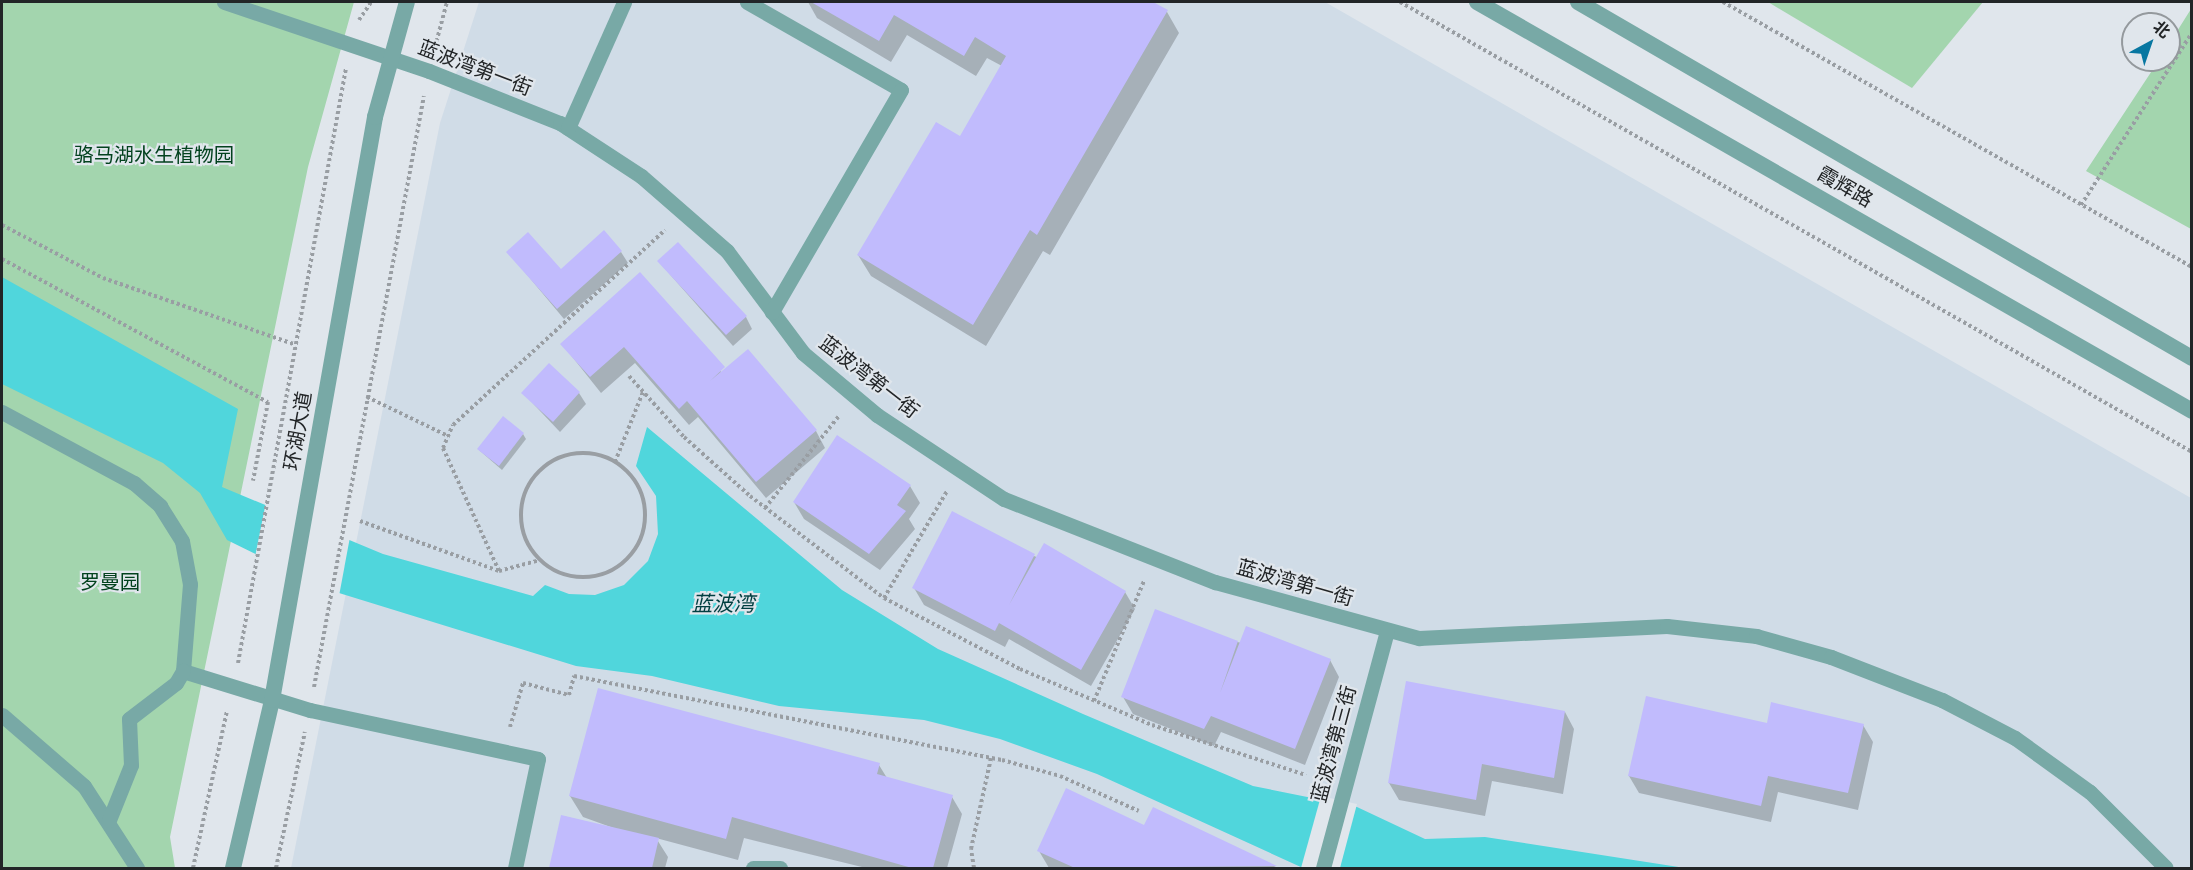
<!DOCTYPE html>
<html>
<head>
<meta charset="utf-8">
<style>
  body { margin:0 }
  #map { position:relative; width:2193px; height:870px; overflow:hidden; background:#e0e6ec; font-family:Karla,"Noto Sans SC",sans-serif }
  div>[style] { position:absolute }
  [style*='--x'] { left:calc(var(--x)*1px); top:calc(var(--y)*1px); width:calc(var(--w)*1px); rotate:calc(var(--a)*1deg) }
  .built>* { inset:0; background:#d0dce7 }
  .green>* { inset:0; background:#a3d5ae }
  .water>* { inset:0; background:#50d6dc }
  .pier>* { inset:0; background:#e0e6ec }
  .shadow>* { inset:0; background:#0003 }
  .building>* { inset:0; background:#c1bbfd }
  .path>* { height:4px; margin-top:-2px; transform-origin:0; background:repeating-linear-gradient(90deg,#999ea3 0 3px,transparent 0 6px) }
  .path>.ring { margin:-2px; padding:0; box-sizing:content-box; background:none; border:4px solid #999ea3; border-radius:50% }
  .service>* { height:15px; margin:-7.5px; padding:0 7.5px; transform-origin:7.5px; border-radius:7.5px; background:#78a9a6 }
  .tertiary>* { height:16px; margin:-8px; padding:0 8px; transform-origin:8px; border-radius:8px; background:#78a9a6 }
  span { translate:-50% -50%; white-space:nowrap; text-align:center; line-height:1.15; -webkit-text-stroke:4.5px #e0e6ec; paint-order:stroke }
  .street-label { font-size:20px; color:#222527 }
  .park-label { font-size:20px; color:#02421e }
  .water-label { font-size:21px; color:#003f41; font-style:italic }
  .frame { position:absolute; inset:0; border:3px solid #222527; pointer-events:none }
  .north { position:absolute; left:2121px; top:12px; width:60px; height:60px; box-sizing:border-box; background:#e0e6ec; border:2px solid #94999d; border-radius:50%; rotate:40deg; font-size:16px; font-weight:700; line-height:24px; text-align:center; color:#222527 }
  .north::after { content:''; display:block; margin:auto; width:21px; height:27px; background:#0877a1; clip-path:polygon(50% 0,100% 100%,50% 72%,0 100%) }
</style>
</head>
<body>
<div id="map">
  <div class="built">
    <div style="clip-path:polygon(479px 2px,1325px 2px,2191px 498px,2191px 868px,291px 868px,440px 123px)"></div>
  </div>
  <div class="green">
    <div style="clip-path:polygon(2px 2px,354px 2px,308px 167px,170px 837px,175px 868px,2px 868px)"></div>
    <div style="clip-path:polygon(1768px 2px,1983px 2px,1912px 88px)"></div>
    <div style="clip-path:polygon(2191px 9px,2192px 229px,2191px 229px,2086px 171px,2159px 60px,2169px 60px,2169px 44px)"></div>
  </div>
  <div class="water">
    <div style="clip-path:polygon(2px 277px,238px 409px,222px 487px,383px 554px,533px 596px,545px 585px,569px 594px,595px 595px,624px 585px,648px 561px,658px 534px,656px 496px,636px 466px,647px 427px,842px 590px,938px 649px,1083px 714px,1253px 786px,1357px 807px,1425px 839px,1485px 837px,1685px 868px,1303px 868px,1097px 774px,1000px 739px,924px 720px,779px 706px,652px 676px,576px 666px,326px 589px,227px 540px,200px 493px,163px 463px,2px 384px)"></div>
  </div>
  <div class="pier">
    <div style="clip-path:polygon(266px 502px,350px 537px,339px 596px,255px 557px)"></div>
    <div style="clip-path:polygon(1321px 796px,1357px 804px,1340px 868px,1301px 868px)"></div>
  </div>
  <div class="shadow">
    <div style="clip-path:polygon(808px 2px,1150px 2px,1167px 12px,1179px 33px,1050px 255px,1043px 251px,986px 346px,871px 276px,858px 255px,960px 138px,1002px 66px,987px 58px,976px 76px,907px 35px,891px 62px,817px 18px)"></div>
    <div style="clip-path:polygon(508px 252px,561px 271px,621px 252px,628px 263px,564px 319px)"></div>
    <div style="clip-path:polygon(659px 262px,746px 317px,752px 329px,733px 346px)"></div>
    <div style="clip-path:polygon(640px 274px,722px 373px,816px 431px,825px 448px,766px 498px,698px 417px,689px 425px,635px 363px,601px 393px,562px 344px)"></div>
    <div style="clip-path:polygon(523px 393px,579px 393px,586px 404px,560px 432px)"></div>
    <div style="clip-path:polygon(523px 434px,526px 439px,502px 470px,479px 450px)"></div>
    <div style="clip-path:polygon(910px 486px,920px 503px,909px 519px,915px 529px,880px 570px,804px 519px,794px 502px)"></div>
    <div style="clip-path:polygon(1034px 556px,1125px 592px,1135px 609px,1091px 686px,1009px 639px,1005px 647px,924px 605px,914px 588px)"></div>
    <div style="clip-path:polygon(1237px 642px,1330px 660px,1339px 677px,1305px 765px,1221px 732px,1214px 746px,1133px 714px,1123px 697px)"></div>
    <div style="clip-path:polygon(1565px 712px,1574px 729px,1563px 794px,1492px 781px,1485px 816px,1399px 800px,1389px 783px)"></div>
    <div style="clip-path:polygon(1768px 725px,1863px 725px,1873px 742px,1858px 810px,1778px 792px,1771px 822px,1639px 793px,1629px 776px)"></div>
    <div style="clip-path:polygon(879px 765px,887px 778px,952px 797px,962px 814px,947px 868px,866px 868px,744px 838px,738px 860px,656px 838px,668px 857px,665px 868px,550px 868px,563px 816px,619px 830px,583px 817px,570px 796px)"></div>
    <div style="clip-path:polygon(1154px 809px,1276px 867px,1276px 868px,1049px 868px,1039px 851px,1145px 827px)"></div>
  </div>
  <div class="building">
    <div style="clip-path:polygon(811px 2px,1153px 2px,1168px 10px,1037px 235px,1030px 230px,973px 325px,857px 255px,936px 122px,960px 136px,1006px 56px,975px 37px,964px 56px,894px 15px,879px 41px)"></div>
    <div style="clip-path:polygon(604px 230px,622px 251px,557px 309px,506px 252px,528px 232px,561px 269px)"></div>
    <div style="clip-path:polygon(678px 242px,747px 316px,726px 335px,657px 261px)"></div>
    <div style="clip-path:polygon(640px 272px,725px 367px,710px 381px,748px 349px,817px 430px,756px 482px,687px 401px,679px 409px,624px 347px,590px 377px,560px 344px)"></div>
    <div style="clip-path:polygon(549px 363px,580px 392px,553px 422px,521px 393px)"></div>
    <div style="clip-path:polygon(503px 416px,524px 433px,499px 466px,477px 449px)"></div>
    <div style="clip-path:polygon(837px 435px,911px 485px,897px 505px,906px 511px,869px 554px,793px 502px)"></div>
    <div style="clip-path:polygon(952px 511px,1035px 554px,1009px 605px,1044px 543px,1126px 591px,1081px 670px,999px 623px,995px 631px,912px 588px)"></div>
    <div style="clip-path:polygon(1155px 609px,1238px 641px,1220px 693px,1246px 626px,1331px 659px,1295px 749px,1211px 716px,1204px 729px,1121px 697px)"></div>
    <div style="clip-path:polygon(1406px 681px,1565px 711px,1554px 778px,1482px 764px,1476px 800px,1388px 783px)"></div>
    <div style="clip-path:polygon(598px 688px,880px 763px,877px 774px,953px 795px,933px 868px,912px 868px,732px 817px,726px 839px,569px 796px)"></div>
    <div style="clip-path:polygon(1646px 696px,1767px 723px,1771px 702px,1864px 724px,1848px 793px,1768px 776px,1761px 806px,1628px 776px)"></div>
    <div style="clip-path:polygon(1066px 788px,1144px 825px,1153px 807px,1277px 866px,1075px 868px,1037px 851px)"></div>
    <div style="clip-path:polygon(561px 815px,659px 838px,652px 868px,549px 868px)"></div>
  </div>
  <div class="path">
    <div style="--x:1400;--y:2;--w:911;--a:29.6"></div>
    <div style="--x:1723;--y:2;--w:539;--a:29.47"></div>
    <div style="--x:359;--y:20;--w:22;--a:-56"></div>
    <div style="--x:435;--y:47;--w:47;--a:-75.1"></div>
    <div style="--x:2081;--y:205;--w:205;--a:-57.2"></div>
    <div style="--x:2;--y:225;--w:114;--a:27.7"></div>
    <div style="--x:103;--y:278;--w:204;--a:19.1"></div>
    <div style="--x:2;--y:259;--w:302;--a:28.3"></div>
    <div style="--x:268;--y:402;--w:80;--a:100.8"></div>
    <div style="--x:629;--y:376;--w:82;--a:48"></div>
    <div style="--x:684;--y:437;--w:89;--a:41.8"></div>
    <div style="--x:750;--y:496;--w:168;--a:37.3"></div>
    <div style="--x:884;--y:598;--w:153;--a:27.6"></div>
    <div style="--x:1020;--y:669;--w:143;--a:23"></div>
    <div style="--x:1152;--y:725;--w:162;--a:18"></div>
    <div style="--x:367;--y:397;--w:90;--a:25.7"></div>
    <div class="ring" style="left:521px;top:453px;width:120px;height:120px"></div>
    <div style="--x:615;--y:462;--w:75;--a:-68.2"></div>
    <div style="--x:765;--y:508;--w:118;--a:-51.2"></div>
    <div style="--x:360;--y:521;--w:148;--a:19.8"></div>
    <div style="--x:499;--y:571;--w:42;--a:-15"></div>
    <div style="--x:499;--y:571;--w:135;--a:-114.5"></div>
    <div style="--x:443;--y:448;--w:25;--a:-67"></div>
    <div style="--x:453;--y:425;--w:288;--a:-42.6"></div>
    <div style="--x:884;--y:598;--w:124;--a:-59.5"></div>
    <div style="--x:238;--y:663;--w:605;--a:-79.71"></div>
    <div style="--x:314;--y:687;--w:601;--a:-79.46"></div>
    <div style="--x:1094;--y:701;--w:130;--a:-67.4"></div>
    <div style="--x:510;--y:727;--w:46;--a:-73.5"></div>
    <div style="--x:523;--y:683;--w:48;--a:14.6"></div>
    <div style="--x:569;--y:695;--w:20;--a:-75"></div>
    <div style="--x:574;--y:676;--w:436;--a:11.1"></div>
    <div style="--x:1002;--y:760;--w:60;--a:15.4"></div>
    <div style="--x:1060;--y:776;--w:86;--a:23.9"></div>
    <div style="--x:193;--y:868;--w:161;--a:-77.8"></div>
    <div style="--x:276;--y:868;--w:139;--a:-78"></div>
    <div style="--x:974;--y:868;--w:19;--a:-99"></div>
    <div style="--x:971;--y:849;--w:93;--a:-77.6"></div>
  </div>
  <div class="service">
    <div style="--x:224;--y:2;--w:216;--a:18.6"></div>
    <div style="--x:429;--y:71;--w:141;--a:21.7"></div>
    <div style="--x:560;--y:123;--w:97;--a:33.2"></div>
    <div style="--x:641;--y:176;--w:114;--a:41.1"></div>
    <div style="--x:727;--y:251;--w:127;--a:53.3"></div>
    <div style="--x:803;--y:353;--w:97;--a:40"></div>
    <div style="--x:877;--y:415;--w:152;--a:33.5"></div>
    <div style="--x:1004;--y:499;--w:227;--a:21.5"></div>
    <div style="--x:1215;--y:582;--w:212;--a:15.4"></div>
    <div style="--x:1419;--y:638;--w:248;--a:-2.8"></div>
    <div style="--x:1667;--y:626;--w:90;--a:6.4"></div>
    <div style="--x:1756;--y:636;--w:78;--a:15.6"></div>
    <div style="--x:1831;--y:657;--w:119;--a:21.2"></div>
    <div style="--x:1942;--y:700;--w:82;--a:27.5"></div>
    <div style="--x:2015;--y:738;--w:92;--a:35.8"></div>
    <div style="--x:2090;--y:792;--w:107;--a:45"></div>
    <div style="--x:747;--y:2;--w:177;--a:29.7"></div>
    <div style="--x:901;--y:90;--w:257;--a:120.2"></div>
    <div style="--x:568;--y:128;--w:138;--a:-66"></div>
    <div style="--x:2;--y:412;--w:150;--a:28.3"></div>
    <div style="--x:134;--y:483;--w:35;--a:41"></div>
    <div style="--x:160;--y:506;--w:41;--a:57.8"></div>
    <div style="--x:182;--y:541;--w:44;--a:79.5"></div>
    <div style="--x:190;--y:584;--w:87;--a:94.6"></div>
    <div style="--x:183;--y:671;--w:133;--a:17.1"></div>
    <div style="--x:310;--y:710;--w:233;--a:12.1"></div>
    <div style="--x:538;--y:759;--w:111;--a:101.9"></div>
    <div style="--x:2;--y:715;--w:108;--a:40.9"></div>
    <div style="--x:84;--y:786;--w:98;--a:57.1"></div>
    <div style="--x:109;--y:820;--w:59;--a:-68.2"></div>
    <div style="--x:131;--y:765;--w:46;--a:-92.5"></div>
    <div style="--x:129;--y:719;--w:59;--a:-37.5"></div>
    <div style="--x:176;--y:683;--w:14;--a:-60"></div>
    <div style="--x:753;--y:868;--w:27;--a:0"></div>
    <div style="--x:1323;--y:868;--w:245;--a:-74.9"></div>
  </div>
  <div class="tertiary">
    <div style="--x:1477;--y:2;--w:824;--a:29.77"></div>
    <div style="--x:1578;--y:2;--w:710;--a:30.11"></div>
    <div style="--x:233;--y:868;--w:172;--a:-76.9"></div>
    <div style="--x:272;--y:700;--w:592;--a:-79.98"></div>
    <div style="--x:375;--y:117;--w:119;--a:-74.5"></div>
  </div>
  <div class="street-label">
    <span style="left:475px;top:68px;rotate:21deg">蓝波湾第一街</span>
    <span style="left:1845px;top:187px;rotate:30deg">霞辉路</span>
    <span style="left:869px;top:377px;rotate:38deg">蓝波湾第一街</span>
    <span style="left:298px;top:431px;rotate:-80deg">环湖大道</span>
    <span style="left:1295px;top:583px;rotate:16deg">蓝波湾第一街</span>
    <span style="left:1334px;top:744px;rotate:-75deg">蓝波湾第三街</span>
  </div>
  <div class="park-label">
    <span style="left:154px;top:155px">骆马湖水生植物园</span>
    <span style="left:110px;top:582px">罗曼园</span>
  </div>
  <div class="water-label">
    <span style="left:723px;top:604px">蓝波湾</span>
  </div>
  <div class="frame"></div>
  <div class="north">北</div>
</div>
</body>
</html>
